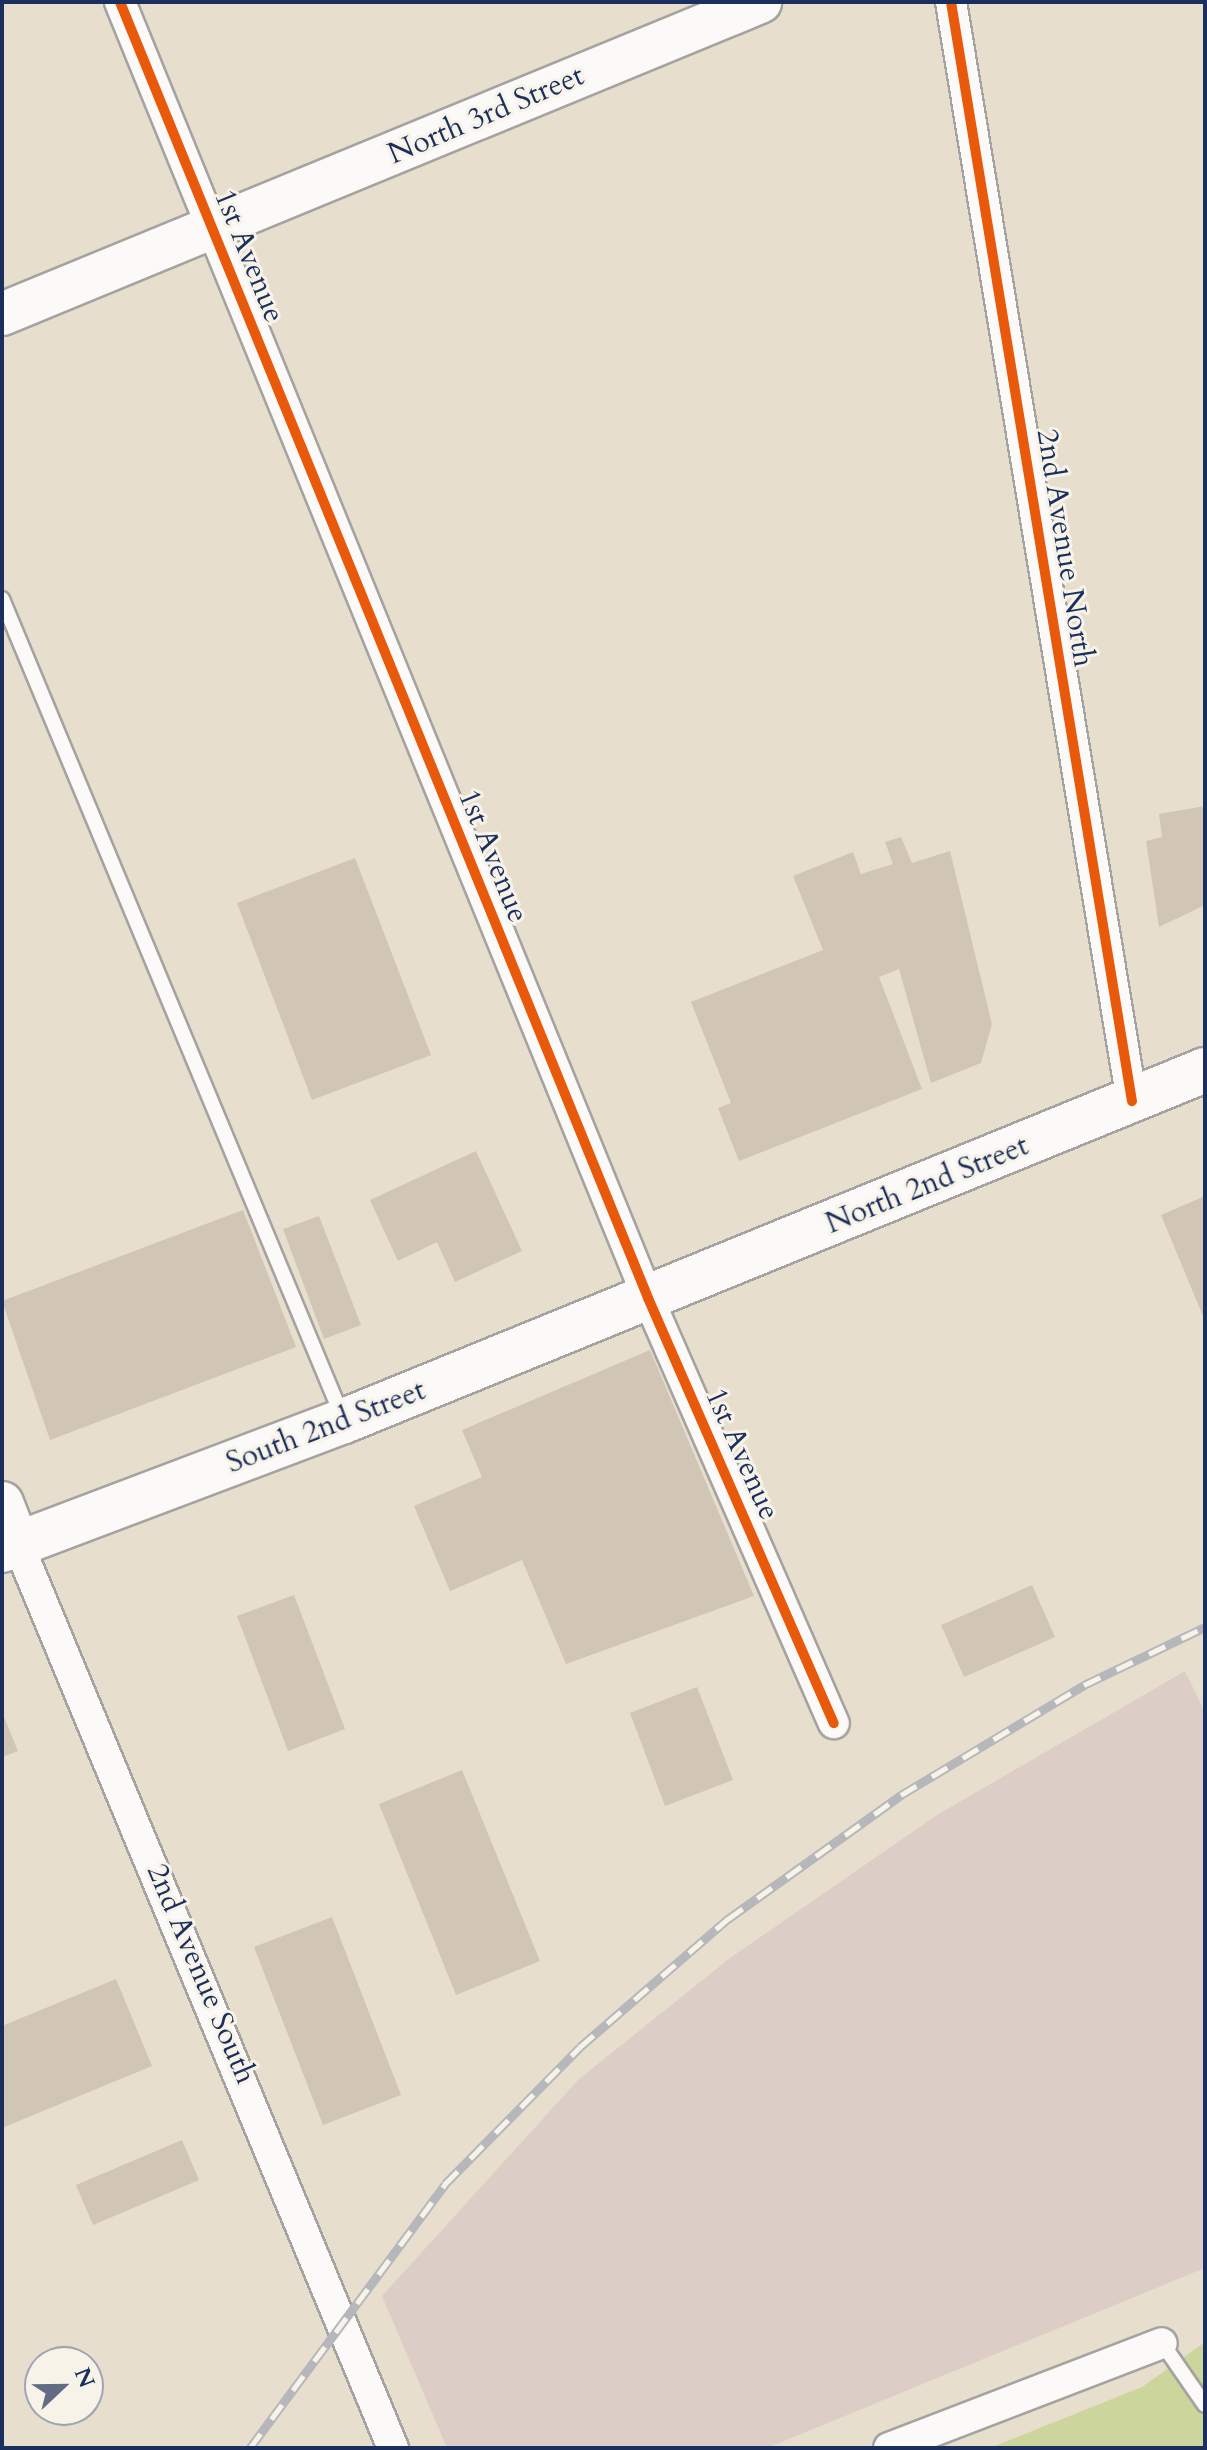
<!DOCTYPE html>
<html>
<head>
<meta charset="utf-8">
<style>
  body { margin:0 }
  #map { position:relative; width:1207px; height:2450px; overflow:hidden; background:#e8dece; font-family:Cardo,serif }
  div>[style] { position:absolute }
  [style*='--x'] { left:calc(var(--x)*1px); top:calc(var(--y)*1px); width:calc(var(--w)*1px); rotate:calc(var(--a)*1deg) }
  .industrial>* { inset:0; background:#dccdc7 }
  .green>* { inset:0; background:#ccd59c }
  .building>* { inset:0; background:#d1c5b6 }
  .roads { filter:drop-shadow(2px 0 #a5a39f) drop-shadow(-2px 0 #a5a39f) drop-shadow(0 2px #a5a39f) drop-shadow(0 -2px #a5a39f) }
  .lane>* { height:14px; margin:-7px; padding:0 7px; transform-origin:7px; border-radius:7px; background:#fcfaf8 }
  .street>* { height:30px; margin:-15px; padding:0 15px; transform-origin:15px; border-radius:15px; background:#fcfaf8 }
  .secondary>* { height:42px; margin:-21px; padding:0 21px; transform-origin:21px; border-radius:21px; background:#fcfaf8 }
  .primary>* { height:44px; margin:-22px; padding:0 22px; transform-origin:22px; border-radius:22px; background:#fcfaf8 }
  .rail>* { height:9px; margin-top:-4.5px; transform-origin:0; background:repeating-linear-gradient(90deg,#f7f3e8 0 18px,#b6b7ba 0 36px); box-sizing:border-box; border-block:2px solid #b6b7ba }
  .cycleway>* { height:10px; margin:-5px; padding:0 5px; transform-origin:5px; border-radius:5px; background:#e8590c }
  span { translate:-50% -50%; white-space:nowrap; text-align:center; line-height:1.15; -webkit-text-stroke:6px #f7f3e8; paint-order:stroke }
  .street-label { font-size:30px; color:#1b2f5e }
  .frame { position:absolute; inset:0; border:4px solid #1b2f5e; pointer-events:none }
  .north { position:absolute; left:24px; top:2346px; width:80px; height:80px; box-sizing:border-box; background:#f7f3e8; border:2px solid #9fa5b1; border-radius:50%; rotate:68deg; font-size:22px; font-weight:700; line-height:32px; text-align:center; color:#1b2f5e }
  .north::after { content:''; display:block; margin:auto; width:28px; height:36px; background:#636c85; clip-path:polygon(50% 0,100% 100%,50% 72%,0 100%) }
</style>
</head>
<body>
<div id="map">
  <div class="industrial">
    <div style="clip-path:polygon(1185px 1671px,1205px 1712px,1205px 2268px,767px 2448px,447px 2448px,382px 2296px,579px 2079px,730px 1958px,937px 1815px)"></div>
  </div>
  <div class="green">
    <div style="clip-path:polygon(1205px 2342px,1205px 2448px,990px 2448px,1142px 2387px)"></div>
  </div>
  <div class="building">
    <div style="clip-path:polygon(1205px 806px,1205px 905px,1159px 927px,1146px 841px,1162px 837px,1159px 814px)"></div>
    <div style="clip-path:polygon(901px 837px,912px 863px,950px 851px,992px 1024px,981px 1063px,931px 1083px,899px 969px,879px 977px,922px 1089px,739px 1161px,718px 1108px,731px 1103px,691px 1002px,823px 950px,793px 876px,853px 852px,861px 874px,893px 864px,885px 842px)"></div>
    <div style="clip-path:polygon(355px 858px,431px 1055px,312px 1100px,237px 903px)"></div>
    <div style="clip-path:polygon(476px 1151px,522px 1251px,455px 1282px,437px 1242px,398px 1261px,370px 1200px)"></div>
    <div style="clip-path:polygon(1205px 1196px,1205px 1321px,1161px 1215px)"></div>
    <div style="clip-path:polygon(243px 1210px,296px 1347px,50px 1440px,2px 1301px)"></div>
    <div style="clip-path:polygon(319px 1216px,361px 1325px,324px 1339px,283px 1229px)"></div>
    <div style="clip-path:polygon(650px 1350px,754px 1596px,566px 1664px,522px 1560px,450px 1591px,414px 1506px,482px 1477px,462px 1430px)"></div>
    <div style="clip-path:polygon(1032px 1585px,1055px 1637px,964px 1677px,941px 1625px)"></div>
    <div style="clip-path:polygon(294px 1595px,345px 1729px,288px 1751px,237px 1616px)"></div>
    <div style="clip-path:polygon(697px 1687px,733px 1780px,665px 1806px,630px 1713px)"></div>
    <div style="clip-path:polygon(2px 1712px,18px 1751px,2px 1757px)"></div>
    <div style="clip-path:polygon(462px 1770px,540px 1961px,456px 1995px,379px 1804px)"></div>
    <div style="clip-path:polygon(332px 1917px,401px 2095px,323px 2125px,254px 1947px)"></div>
    <div style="clip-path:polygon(116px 1979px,152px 2066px,2px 2128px,2px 2026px)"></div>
    <div style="clip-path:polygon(182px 2140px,199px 2180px,93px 2225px,76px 2185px)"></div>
  </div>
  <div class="roads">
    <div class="lane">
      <div style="--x:2;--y:599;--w:887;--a:67.4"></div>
      <div style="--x:1162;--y:2343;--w:75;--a:55.3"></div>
    </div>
    <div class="street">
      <div style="--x:120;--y:2;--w:1399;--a:67.83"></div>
      <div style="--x:648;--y:1298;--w:464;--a:66.4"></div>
      <div style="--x:951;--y:2;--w:1114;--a:80.65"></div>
      <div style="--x:18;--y:1544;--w:979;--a:67.47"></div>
      <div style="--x:889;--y:2448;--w:292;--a:-21"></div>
    </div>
    <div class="secondary">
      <div style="--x:2;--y:314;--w:820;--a:-22.37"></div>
      <div style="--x:2;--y:1503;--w:44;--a:68.7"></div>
    </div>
    <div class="primary">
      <div style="--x:2;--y:1550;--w:366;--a:-20.7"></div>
      <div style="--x:344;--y:1421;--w:930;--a:-22.18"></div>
    </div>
  </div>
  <div class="rail">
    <div style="--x:250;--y:2448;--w:328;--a:-53.5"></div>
    <div style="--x:445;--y:2184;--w:192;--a:-45.4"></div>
    <div style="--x:580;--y:2047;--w:196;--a:-40.9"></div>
    <div style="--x:728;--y:1919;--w:213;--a:-35.6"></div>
    <div style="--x:901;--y:1795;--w:214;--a:-31"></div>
    <div style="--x:1084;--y:1685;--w:134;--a:-25.6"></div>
  </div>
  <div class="cycleway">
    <div style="--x:120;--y:2;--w:1399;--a:67.83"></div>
    <div style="--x:648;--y:1298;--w:464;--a:66.4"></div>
    <div style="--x:951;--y:2;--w:1114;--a:80.65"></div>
  </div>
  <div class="street-label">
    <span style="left:486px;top:115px;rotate:-23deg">North 3rd Street</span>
    <span style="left:249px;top:256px;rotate:68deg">1st Avenue</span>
    <span style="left:1065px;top:548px;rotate:81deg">2nd Avenue North</span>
    <span style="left:493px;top:856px;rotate:68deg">1st Avenue</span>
    <span style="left:927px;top:1185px;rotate:-22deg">North 2nd Street</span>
    <span style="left:326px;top:1427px;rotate:-21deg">South 2nd Street</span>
    <span style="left:742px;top:1454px;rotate:66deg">1st Avenue</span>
    <span style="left:201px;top:1974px;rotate:67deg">2nd Avenue South</span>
  </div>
  <div class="frame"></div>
  <div class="north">N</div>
</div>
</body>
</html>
